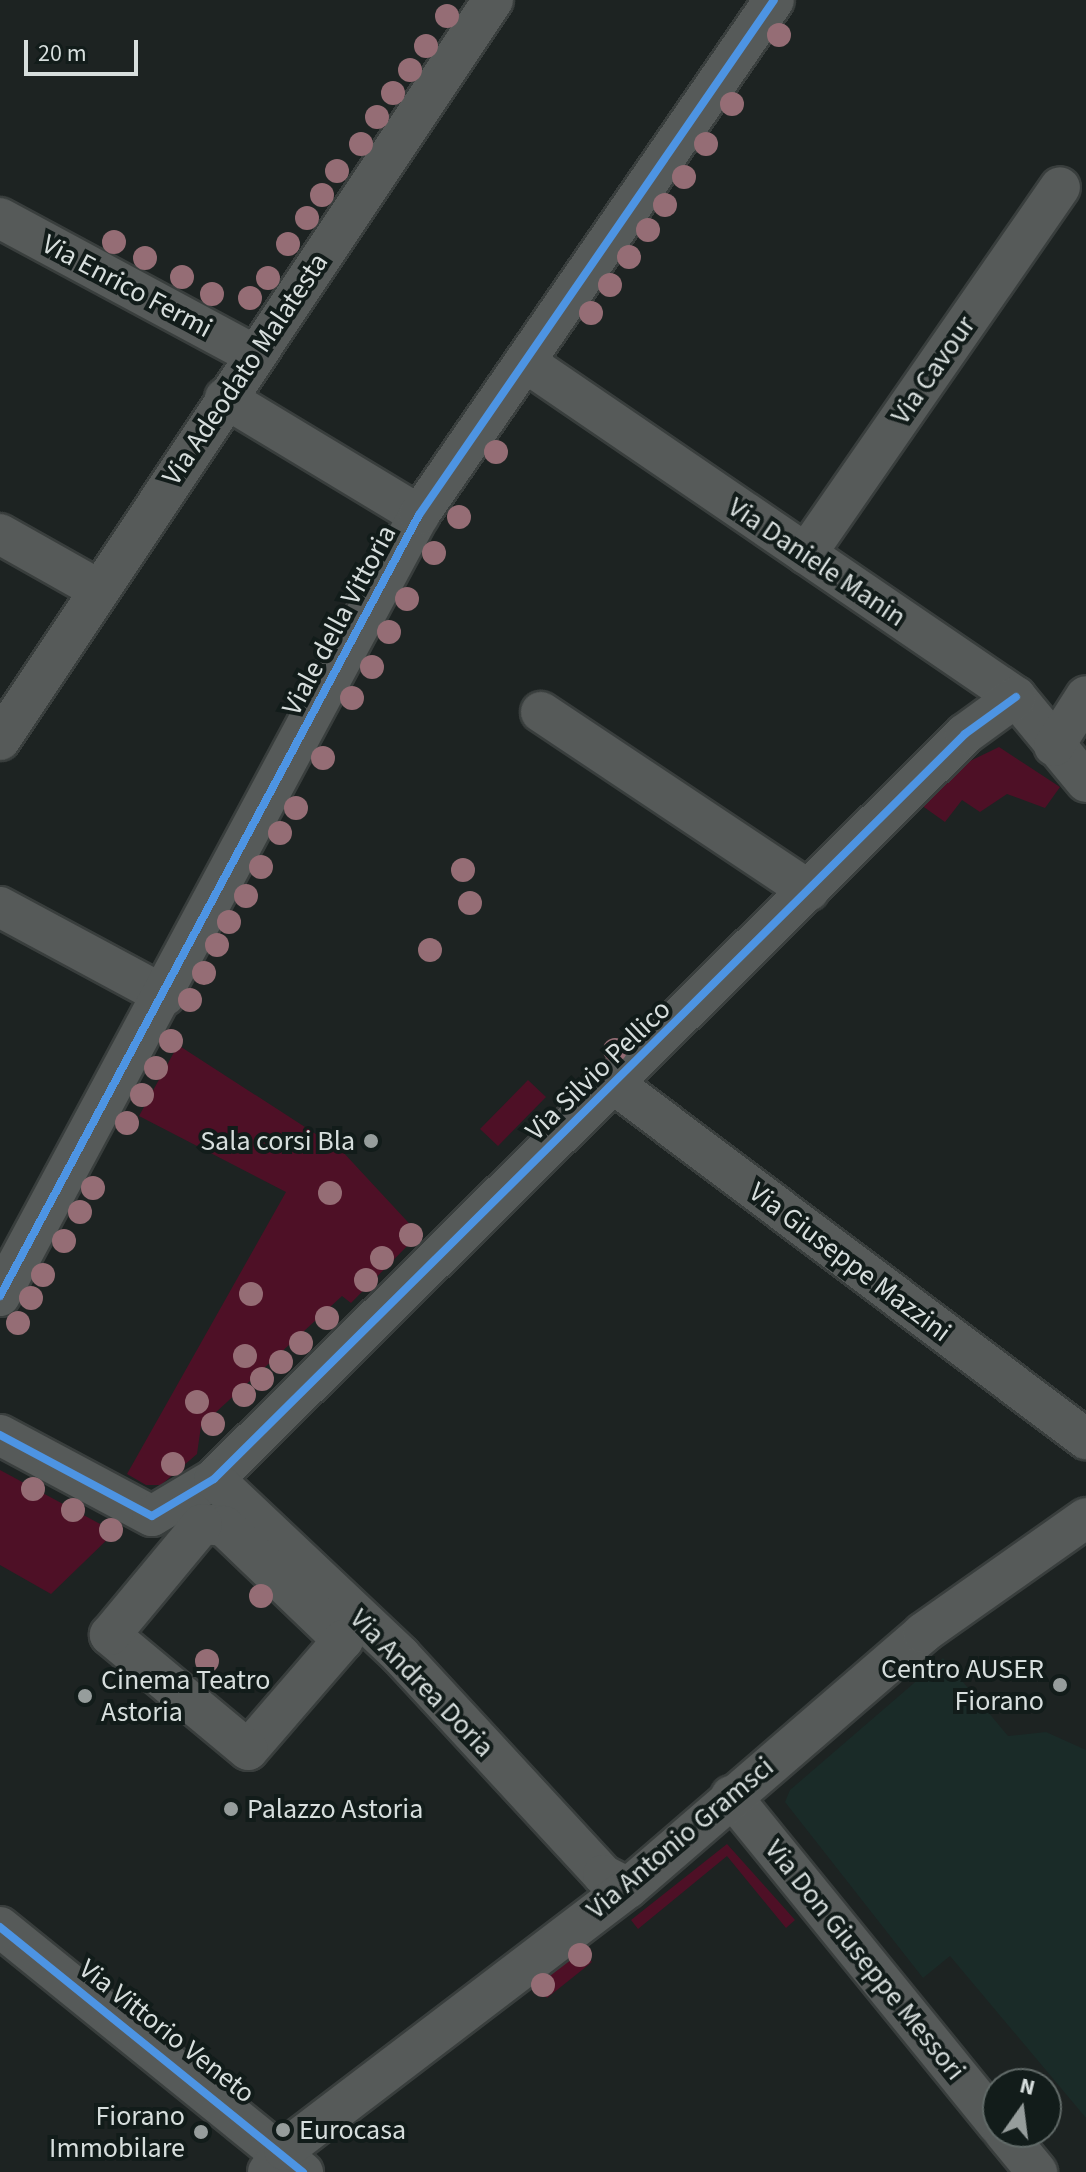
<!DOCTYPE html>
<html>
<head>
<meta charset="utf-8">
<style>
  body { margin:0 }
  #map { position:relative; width:1086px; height:2172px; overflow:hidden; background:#1d2322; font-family:"Source Sans 3",sans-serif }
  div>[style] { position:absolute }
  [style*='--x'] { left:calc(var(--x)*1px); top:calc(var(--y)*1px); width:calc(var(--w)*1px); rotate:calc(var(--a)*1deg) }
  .built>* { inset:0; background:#1a2b28 }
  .green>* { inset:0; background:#4e1026 }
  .roads { filter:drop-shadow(2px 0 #393e3d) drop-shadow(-2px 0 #393e3d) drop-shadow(0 2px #393e3d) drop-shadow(0 -2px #393e3d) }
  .minor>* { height:40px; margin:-20px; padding:0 20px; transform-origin:20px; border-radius:20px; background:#565a59 }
  .cycleway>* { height:8px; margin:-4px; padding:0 4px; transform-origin:4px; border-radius:4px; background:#4d94e3 }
  .trees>* { width:24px; height:24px; margin:-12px; border-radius:50%; background:#956d75 }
  .dots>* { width:22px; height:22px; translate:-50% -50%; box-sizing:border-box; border:4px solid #121c1a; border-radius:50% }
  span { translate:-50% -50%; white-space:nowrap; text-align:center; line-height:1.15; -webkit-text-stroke:8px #121c1a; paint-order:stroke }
  .street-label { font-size:28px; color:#d7dedd }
  .poi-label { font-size:28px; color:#d7dedd }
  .right { translate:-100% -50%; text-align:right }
  .left { translate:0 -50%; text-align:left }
  .north { position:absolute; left:982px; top:2068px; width:80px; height:80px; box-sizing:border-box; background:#121c1a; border:2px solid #616a68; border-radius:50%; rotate:14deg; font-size:22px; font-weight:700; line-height:32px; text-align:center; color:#d7dedd }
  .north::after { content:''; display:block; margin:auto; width:28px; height:36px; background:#969d9c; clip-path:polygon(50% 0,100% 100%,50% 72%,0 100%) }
  .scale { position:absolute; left:24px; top:40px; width:114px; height:36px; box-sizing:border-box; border:4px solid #d7dedd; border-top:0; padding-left:10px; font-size:24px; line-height:28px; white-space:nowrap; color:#d7dedd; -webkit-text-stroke:6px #121c1a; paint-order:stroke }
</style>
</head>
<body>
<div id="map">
  <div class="built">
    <div style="clip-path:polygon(943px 1658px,1008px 1736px,1046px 1732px,1086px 1750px,1086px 2118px,950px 1956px,923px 1978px,785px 1802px,790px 1790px)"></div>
  </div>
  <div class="green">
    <div style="clip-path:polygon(999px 747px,1060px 787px,1045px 808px,1007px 794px,980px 812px,962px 800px,945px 822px,921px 805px,968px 762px)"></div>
    <div style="clip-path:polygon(178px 1045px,342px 1151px,419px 1234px,351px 1303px,342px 1296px,201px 1426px,197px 1454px,161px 1485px,146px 1485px,127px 1474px,286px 1192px,139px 1116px)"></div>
    <div style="clip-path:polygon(528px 1080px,546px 1097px,498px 1146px,480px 1129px)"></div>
    <div style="clip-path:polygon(0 1470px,115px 1532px,51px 1594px,0 1565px)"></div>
    <div style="clip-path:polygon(727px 1844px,795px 1920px,786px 1928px,727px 1856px,638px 1929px,631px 1920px)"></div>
    <div style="clip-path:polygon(580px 1948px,592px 1962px,547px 1998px,535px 1984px)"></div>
  </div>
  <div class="roads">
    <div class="minor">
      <div style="--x:0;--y:218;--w:289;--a:28.3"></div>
      <div style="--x:528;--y:364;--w:591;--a:34.31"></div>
      <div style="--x:1016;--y:697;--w:110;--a:50.5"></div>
      <div style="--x:225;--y:398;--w:227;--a:31.1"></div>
      <div style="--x:0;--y:534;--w:110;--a:29.4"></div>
      <div style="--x:806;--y:554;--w:446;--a:-55.3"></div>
      <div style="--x:541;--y:712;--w:322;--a:33.7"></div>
      <div style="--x:0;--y:740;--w:889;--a:-56.33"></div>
      <div style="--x:1054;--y:746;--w:59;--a:-57.4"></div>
      <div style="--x:0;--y:907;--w:187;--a:28.3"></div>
      <div style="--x:614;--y:1084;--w:591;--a:36.95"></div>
      <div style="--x:0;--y:1296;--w:886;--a:-61.79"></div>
      <div style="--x:419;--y:515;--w:625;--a:-55.42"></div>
      <div style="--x:0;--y:1435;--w:172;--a:28.1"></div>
      <div style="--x:152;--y:1516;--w:72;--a:-30.8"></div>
      <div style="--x:214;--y:1479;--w:1058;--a:-44.77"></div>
      <div style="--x:965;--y:734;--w:63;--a:-36"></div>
      <div style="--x:214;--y:1479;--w:257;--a:43.4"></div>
      <div style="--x:401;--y:1656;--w:298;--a:47.3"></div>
      <div style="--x:603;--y:1875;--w:28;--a:27"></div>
      <div style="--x:202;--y:1524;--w:22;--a:5"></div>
      <div style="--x:224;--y:1526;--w:165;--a:43.8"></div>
      <div style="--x:343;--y:1640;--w:145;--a:130.8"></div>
      <div style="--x:248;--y:1750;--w:180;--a:-140.2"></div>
      <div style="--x:110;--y:1635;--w:144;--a:-50.3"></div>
      <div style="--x:731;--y:1796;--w:423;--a:50.9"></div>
      <div style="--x:0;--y:1927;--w:390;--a:39"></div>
      <div style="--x:1004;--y:2132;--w:52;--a:50.5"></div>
      <div style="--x:268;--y:2172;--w:27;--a:-54"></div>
      <div style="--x:284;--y:2150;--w:432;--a:-37.3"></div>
      <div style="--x:628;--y:1888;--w:390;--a:-40.8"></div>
      <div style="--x:923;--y:1633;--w:199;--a:-35.2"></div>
    </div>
  </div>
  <div class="cycleway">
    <div style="--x:0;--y:1296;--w:886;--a:-61.79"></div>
    <div style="--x:419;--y:515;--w:625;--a:-55.42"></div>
    <div style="--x:0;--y:1435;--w:172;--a:28.1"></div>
    <div style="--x:152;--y:1516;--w:72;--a:-30.8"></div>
    <div style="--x:214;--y:1479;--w:1058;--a:-44.77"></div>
    <div style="--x:965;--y:734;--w:63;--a:-36"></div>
    <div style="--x:0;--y:1927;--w:390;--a:39"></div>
  </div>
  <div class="trees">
    <div style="left:447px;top:16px"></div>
    <div style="left:779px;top:35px"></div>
    <div style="left:426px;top:46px"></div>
    <div style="left:410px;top:70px"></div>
    <div style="left:393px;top:93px"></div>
    <div style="left:732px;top:104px"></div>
    <div style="left:377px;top:117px"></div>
    <div style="left:361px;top:144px"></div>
    <div style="left:706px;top:144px"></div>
    <div style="left:337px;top:171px"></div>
    <div style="left:684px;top:177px"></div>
    <div style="left:322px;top:195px"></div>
    <div style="left:665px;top:205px"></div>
    <div style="left:307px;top:218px"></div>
    <div style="left:648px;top:230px"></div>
    <div style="left:114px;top:242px"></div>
    <div style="left:288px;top:244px"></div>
    <div style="left:629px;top:257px"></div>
    <div style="left:145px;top:258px"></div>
    <div style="left:182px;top:277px"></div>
    <div style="left:268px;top:278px"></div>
    <div style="left:610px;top:285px"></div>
    <div style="left:212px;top:294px"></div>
    <div style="left:250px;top:298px"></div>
    <div style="left:591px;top:313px"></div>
    <div style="left:496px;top:452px"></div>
    <div style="left:459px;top:517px"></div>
    <div style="left:434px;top:553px"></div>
    <div style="left:407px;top:599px"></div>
    <div style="left:389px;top:632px"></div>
    <div style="left:372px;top:667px"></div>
    <div style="left:352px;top:698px"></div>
    <div style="left:323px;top:758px"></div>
    <div style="left:296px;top:808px"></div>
    <div style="left:280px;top:833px"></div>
    <div style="left:261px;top:867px"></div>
    <div style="left:463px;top:870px"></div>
    <div style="left:246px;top:896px"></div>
    <div style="left:470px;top:903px"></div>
    <div style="left:229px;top:922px"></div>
    <div style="left:217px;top:945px"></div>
    <div style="left:430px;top:950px"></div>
    <div style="left:204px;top:973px"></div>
    <div style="left:190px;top:1000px"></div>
    <div style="left:171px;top:1041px"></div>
    <div style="left:615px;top:1050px"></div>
    <div style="left:156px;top:1068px"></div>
    <div style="left:142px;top:1095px"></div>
    <div style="left:127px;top:1123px"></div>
    <div style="left:93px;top:1188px"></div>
    <div style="left:330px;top:1193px"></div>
    <div style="left:80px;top:1212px"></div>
    <div style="left:411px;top:1235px"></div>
    <div style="left:64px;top:1241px"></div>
    <div style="left:382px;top:1258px"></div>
    <div style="left:43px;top:1275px"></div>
    <div style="left:366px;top:1280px"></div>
    <div style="left:251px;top:1294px"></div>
    <div style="left:31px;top:1298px"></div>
    <div style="left:327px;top:1318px"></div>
    <div style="left:18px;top:1323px"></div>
    <div style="left:301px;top:1343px"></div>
    <div style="left:245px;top:1356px"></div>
    <div style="left:281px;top:1362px"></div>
    <div style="left:262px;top:1379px"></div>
    <div style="left:244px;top:1395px"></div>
    <div style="left:197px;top:1402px"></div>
    <div style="left:213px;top:1424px"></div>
    <div style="left:173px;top:1464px"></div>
    <div style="left:33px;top:1489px"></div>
    <div style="left:73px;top:1510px"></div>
    <div style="left:111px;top:1530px"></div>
    <div style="left:261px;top:1596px"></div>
    <div style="left:207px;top:1661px"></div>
    <div style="left:580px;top:1955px"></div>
    <div style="left:543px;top:1985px"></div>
  </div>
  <div class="dots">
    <div style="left:371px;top:1141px;background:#969d9c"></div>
    <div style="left:1060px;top:1685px;background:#969d9c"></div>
    <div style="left:85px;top:1696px;background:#969d9c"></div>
    <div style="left:231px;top:1809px;background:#969d9c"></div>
    <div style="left:283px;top:2130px;background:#969d9c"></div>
    <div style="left:201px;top:2132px;background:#969d9c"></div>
  </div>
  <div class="street-label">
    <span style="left:127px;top:286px;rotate:28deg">Via Enrico Fermi</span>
    <span style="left:245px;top:369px;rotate:-56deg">Via Adeodato Malatesta</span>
    <span style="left:933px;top:370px;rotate:-55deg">Via Cavour</span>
    <span style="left:817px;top:562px;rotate:34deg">Via Daniele Manin</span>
    <span style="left:339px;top:620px;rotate:-62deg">Viale della Vittoria</span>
    <span style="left:598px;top:1070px;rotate:-44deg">Via Silvio Pellico</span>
    <span style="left:850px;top:1262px;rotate:37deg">Via Giuseppe Mazzini</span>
    <span style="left:422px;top:1683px;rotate:46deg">Via Andrea Doria</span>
    <span style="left:680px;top:1838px;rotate:-40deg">Via Antonio Gramsci</span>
    <span style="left:865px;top:1960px;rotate:51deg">Via Don Giuseppe Messori</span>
    <span style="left:167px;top:2031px;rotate:38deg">Via Vittorio Veneto</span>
  </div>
  <div class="poi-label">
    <span class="right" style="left:355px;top:1141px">Sala corsi Bla</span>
    <span class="right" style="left:1044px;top:1685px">Centro AUSER<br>Fiorano</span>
    <span class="left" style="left:101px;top:1696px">Cinema Teatro<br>Astoria</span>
    <span class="left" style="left:247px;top:1809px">Palazzo Astoria</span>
    <span class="right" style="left:185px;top:2132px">Fiorano<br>Immobilare</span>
    <span class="left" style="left:299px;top:2130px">Eurocasa</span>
  </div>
  <div class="north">N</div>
  <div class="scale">20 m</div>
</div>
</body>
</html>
